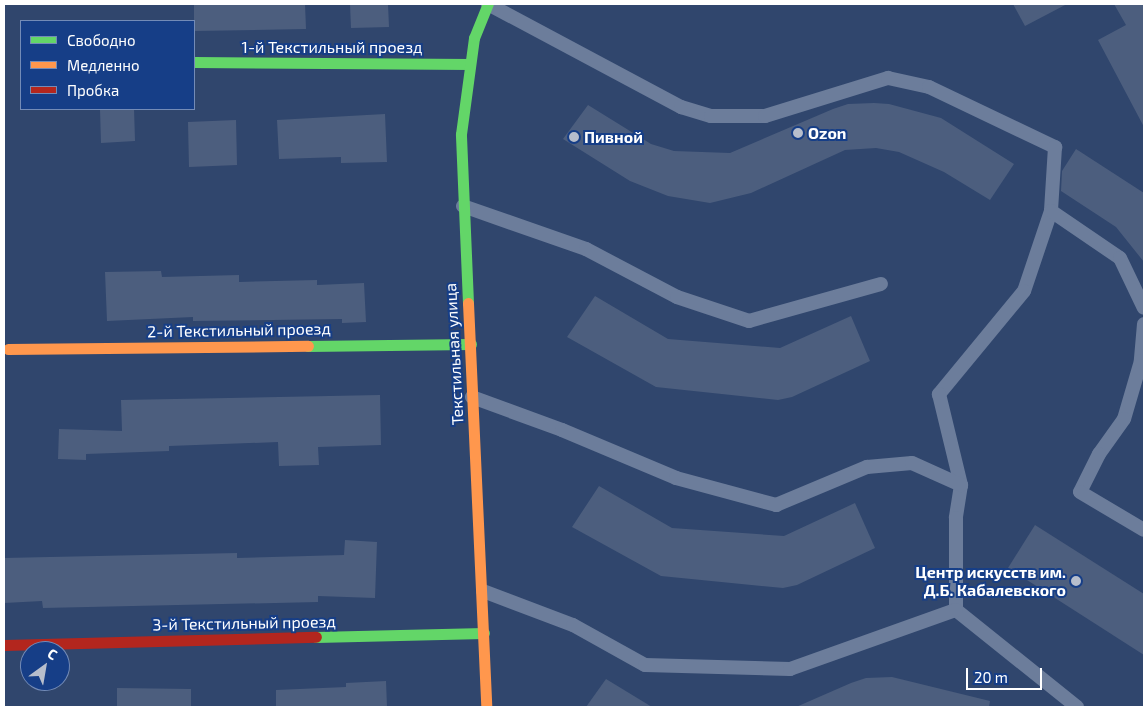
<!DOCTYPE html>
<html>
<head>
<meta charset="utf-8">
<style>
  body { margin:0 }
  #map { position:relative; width:1148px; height:711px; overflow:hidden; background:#30466d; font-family:"Exo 2",sans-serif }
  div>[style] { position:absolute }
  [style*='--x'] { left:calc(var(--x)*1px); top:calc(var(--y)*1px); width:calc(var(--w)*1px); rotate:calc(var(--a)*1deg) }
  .building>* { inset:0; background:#4c5e7e }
  .lane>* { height:14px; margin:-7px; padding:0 7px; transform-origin:7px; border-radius:7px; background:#6c7d9b }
  .fast>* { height:11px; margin:-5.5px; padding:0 5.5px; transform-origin:5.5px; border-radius:5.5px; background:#63d668 }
  .slow>* { height:11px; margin:-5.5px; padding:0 5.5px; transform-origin:5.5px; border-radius:5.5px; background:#ff974d }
  .jam>* { height:11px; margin:-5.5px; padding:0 5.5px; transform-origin:5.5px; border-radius:5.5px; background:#b3261e }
  .dots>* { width:14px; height:14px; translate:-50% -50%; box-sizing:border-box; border:2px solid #163e87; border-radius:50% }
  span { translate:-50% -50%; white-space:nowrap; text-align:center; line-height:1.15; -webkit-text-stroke:4px #163e87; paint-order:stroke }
  .street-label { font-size:16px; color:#fff }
  .poi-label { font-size:16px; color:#fff; font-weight:700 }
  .left { translate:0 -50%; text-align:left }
  .right { translate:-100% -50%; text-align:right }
  .frame { position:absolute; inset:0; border:5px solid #fff; pointer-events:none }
  .legend { position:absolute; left:20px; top:20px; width:175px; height:90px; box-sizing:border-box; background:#163e87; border:1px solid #738bb7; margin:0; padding:6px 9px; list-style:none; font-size:15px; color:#fff }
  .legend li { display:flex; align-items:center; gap:10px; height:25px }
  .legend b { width:25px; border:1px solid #738bb7 }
  .north { position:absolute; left:20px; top:641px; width:50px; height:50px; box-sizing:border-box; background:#163e87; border:1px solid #738bb7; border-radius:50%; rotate:32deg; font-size:14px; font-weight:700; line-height:20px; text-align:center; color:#fff }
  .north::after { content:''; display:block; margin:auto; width:18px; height:22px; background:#b7becc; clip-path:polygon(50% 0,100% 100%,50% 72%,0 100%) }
  .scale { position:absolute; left:966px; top:668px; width:76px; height:22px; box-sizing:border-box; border:2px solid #fff; border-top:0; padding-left:6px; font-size:15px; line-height:18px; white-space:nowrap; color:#fff; -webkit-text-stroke:4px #163e87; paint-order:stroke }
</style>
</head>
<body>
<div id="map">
  <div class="building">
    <div style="clip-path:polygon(194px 4px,305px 4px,306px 29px,194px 31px)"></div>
    <div style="clip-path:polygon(350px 4px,388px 4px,389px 27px,351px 28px)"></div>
    <div style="clip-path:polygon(1013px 4px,1067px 4px,1025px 26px)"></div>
    <div style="clip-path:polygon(1114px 4px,1144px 4px,1144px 127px,1098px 40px,1126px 25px)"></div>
    <div style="clip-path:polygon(874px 103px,889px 104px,941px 118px,1014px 164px,990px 200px,944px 172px,899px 152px,876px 148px,845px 150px,751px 193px,710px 203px,668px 196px,630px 181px,563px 139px,588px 105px,651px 144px,674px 151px,730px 153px,833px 109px,848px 104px)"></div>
    <div style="clip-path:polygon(100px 109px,134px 109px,135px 141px,101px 143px)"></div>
    <div style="clip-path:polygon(385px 114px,387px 162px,341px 163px,341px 157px,279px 159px,277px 120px)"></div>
    <div style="clip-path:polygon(236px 120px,237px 165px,189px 167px,188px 122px)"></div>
    <div style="clip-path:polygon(1076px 149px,1144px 193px,1144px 262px,1116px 227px,1061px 191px,1062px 171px)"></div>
    <div style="clip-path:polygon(161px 271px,162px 277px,239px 275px,239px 282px,317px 280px,317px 285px,364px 283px,366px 322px,342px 323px,342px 319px,193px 321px,193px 317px,107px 321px,105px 272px)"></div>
    <div style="clip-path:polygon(595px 296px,668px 339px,780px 348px,851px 316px,870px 361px,792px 397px,778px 400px,656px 387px,567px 337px)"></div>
    <div style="clip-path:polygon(380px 395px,381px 445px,318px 447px,319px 465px,279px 466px,278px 442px,169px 446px,169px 451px,86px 454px,86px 460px,58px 459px,59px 429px,122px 431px,121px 400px)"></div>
    <div style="clip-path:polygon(599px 486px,672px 528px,784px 536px,855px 503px,875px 548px,797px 585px,783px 588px,661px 576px,572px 527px)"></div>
    <div style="clip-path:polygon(1035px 525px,1144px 594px,1144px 655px,1008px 568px)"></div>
    <div style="clip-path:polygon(345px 540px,377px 542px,375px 598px,318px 596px,318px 602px,43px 608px,42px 601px,4px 603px,4px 558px,237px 553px,237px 558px,344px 555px)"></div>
    <div style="clip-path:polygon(892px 677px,990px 701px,989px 707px,796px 707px,851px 683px,866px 678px)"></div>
    <div style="clip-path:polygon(606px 679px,652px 707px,586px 707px)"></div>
    <div style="clip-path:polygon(386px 681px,387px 707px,276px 707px,276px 690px,346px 687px,346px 683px)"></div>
    <div style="clip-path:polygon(117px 688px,191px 689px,191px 707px,117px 707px)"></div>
  </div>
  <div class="lane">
    <div style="--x:488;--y:4;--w:219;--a:28.1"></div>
    <div style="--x:681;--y:107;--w:31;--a:17"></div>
    <div style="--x:711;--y:116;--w:54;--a:0"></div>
    <div style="--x:765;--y:116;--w:129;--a:-17.2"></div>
    <div style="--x:888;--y:78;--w:42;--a:12.4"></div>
    <div style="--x:929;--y:87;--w:140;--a:25.5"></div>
    <div style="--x:1055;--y:147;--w:64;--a:93.6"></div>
    <div style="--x:1051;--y:211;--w:84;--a:108.6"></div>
    <div style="--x:1024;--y:291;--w:134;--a:129.5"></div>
    <div style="--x:939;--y:394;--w:94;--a:76.4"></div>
    <div style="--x:961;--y:485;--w:33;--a:99"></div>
    <div style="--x:956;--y:518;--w:92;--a:90"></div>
    <div style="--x:956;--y:610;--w:155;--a:38.7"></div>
    <div style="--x:463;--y:206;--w:130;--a:19.3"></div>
    <div style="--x:586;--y:249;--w:103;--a:27.8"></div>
    <div style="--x:677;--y:297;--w:76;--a:18.4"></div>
    <div style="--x:749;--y:321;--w:137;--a:-15.7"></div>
    <div style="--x:1051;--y:211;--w:83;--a:34.3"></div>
    <div style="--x:1120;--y:258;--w:55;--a:64.4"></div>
    <div style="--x:1144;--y:324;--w:37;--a:95"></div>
    <div style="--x:1141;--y:361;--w:60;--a:106.3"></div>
    <div style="--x:1124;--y:419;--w:43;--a:125.5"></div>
    <div style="--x:1099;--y:454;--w:42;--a:116.6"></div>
    <div style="--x:1080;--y:492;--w:74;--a:30.7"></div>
    <div style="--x:472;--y:397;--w:96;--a:20.1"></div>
    <div style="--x:562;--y:430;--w:124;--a:22.8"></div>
    <div style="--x:676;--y:478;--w:104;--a:15.1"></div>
    <div style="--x:776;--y:505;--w:99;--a:-22.7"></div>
    <div style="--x:867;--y:467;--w:45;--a:-5.1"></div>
    <div style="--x:912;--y:463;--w:54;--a:24.2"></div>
    <div style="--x:483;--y:591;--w:96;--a:20.7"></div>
    <div style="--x:573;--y:625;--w:82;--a:29.1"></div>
    <div style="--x:645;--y:665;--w:145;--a:1.6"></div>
    <div style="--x:790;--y:669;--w:176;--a:-19.6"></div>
  </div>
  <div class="fast">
    <div style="--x:194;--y:62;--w:276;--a:0.4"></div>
    <div style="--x:468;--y:303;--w:169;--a:-92.4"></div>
    <div style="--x:461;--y:134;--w:97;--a:-82.3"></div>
    <div style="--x:474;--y:38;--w:37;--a:-68"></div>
    <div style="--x:308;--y:346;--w:163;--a:-0.7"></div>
    <div style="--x:316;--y:637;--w:168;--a:-1.4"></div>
  </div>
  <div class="slow">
    <div style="--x:468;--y:303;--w:404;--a:87.4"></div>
    <div style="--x:8;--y:349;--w:300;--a:-0.6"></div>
  </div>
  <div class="jam">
    <div style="--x:4;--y:645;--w:312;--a:-1.5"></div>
  </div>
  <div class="dots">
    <div style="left:798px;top:133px;background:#b7becc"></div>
    <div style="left:574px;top:137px;background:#b7becc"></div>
    <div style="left:1076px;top:581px;background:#b7becc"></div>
  </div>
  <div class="street-label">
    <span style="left:332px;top:47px">1-й Текстильный проезд</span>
    <span style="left:239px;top:330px;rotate:-1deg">2-й Текстильный проезд</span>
    <span style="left:454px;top:354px;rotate:-93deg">Текстильная улица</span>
    <span style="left:244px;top:623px;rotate:-1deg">3-й Текстильный проезд</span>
  </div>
  <div class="poi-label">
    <span class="left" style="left:808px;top:133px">Ozon</span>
    <span class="left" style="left:584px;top:137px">Пивной</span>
    <span class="right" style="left:1066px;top:581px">Центр искусств им.<br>Д.Б. Кабалевского</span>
  </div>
  <div class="frame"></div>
  <ul class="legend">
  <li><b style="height:6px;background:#63d668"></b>Свободно</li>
  <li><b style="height:6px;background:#ff974d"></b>Медленно</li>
  <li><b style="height:6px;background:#b3261e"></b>Пробка</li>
  </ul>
  <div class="north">С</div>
  <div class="scale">20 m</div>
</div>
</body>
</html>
